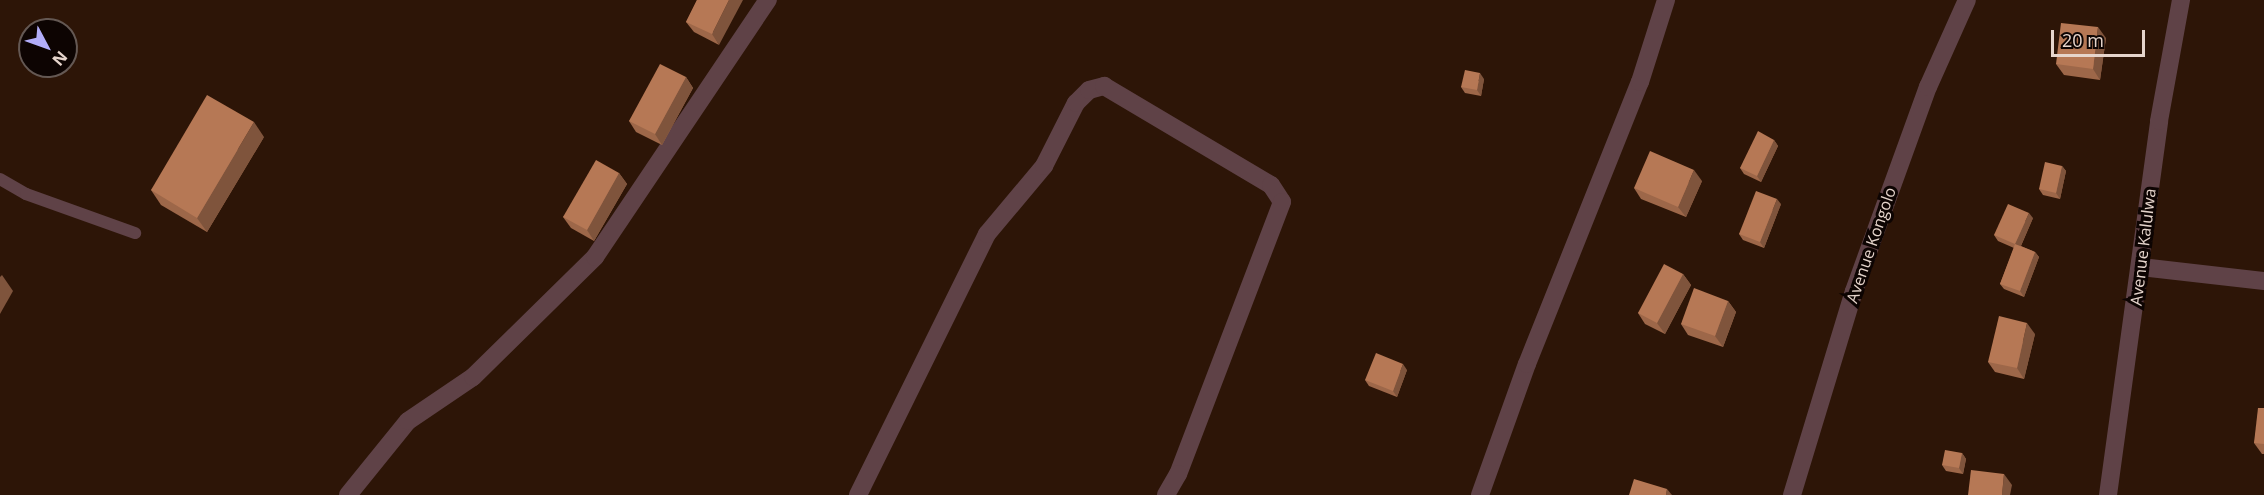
<!DOCTYPE html>
<html>
<head>
<meta charset="utf-8">
<style>
  body { margin:0 }
  #map { position:relative; width:2264px; height:495px; overflow:hidden; background:#2d1507; font-family:"Open Sans",sans-serif }
  div>[style] { position:absolute }
  [style*='--x'] { left:calc(var(--x)*1px); top:calc(var(--y)*1px); width:calc(var(--w)*1px); rotate:calc(var(--a)*1deg) }
  .lane>* { height:12px; margin:-6px; padding:0 6px; transform-origin:6px; border-radius:6px; background:#5f4247 }
  .street>* { height:18px; margin:-9px; padding:0 9px; transform-origin:9px; border-radius:9px; background:#5f4247 }
  .wall>* { inset:0; background:#9d6749 }
  .shaded-wall>* { inset:0; background:#7f543c }
  .building>* { inset:0; background:#b67855 }
  span { translate:-50% -50%; white-space:nowrap; text-align:center; line-height:1.15; -webkit-text-stroke:6px #0d0402; paint-order:stroke }
  .street-label { font-size:16px; color:#e6d5cc }
  .north { position:absolute; left:18px; top:18px; width:60px; height:60px; box-sizing:border-box; background:#0d0402; border:2px solid #645853; border-radius:50%; rotate:131deg; font-size:16px; font-weight:700; line-height:24px; text-align:center; color:#e6d5cc }
  .north::after { content:''; display:block; margin:auto; width:21px; height:27px; background:#b2adf9; clip-path:polygon(50% 0,100% 100%,50% 72%,0 100%) }
  .scale { position:absolute; left:2051px; top:30px; width:94px; height:27px; box-sizing:border-box; border:3px solid #e6d5cc; border-top:0; padding-left:8px; font-size:18px; line-height:21px; white-space:nowrap; color:#e6d5cc; -webkit-text-stroke:4px #0d0402; paint-order:stroke }
</style>
</head>
<body>
<div id="map">
  <div class="lane">
    <div style="--x:0;--y:179;--w:30;--a:30"></div>
    <div style="--x:26;--y:194;--w:116;--a:19.7"></div>
  </div>
  <div class="street">
    <div style="--x:2141;--y:267;--w:124;--a:6.5"></div>
    <div style="--x:348;--y:495;--w:95;--a:-51"></div>
    <div style="--x:408;--y:421;--w:78;--a:-34.1"></div>
    <div style="--x:473;--y:377;--w:171;--a:-44.5"></div>
    <div style="--x:595;--y:257;--w:310;--a:-56.1"></div>
    <div style="--x:858;--y:495;--w:291;--a:-63.7"></div>
    <div style="--x:987;--y:234;--w:89;--a:-50"></div>
    <div style="--x:1044;--y:166;--w:71;--a:-63.1"></div>
    <div style="--x:1076;--y:103;--w:18;--a:-45"></div>
    <div style="--x:1089;--y:90;--w:16;--a:-15"></div>
    <div style="--x:1104;--y:86;--w:194;--a:30.7"></div>
    <div style="--x:1271;--y:185;--w:20;--a:57"></div>
    <div style="--x:1282;--y:202;--w:291;--a:110.9"></div>
    <div style="--x:1178;--y:474;--w:24;--a:120"></div>
    <div style="--x:1480;--y:495;--w:139;--a:-70.3"></div>
    <div style="--x:1527;--y:364;--w:304;--a:-68.2"></div>
    <div style="--x:1640;--y:82;--w:86;--a:-72.4"></div>
    <div style="--x:1792;--y:495;--w:213;--a:-73.1"></div>
    <div style="--x:1854;--y:291;--w:217;--a:-70.1"></div>
    <div style="--x:1928;--y:87;--w:95;--a:-65.9"></div>
    <div style="--x:2108;--y:495;--w:377;--a:-82.2"></div>
    <div style="--x:2159;--y:121;--w:123;--a:-79.7"></div>
  </div>
  <div class="wall">
    <div style="clip-path:polygon(697px 0,719px 45px,694px 32px,686px 22px)"></div>
    <div style="clip-path:polygon(2106px 38px,2100px 80px,2064px 75px,2056px 64px)"></div>
    <div style="clip-path:polygon(686px 77px,693px 88px,662px 145px,636px 132px,629px 121px)"></div>
    <div style="clip-path:polygon(1484px 79px,1481px 96px,1465px 93px,1461px 87px)"></div>
    <div style="clip-path:polygon(264px 137px,207px 232px,161px 205px,151px 190px)"></div>
    <div style="clip-path:polygon(1774px 140px,1778px 146px,1761px 182px,1744px 174px,1740px 168px)"></div>
    <div style="clip-path:polygon(2062px 166px,2066px 171px,2060px 199px,2043px 195px,2039px 189px)"></div>
    <div style="clip-path:polygon(619px 173px,627px 184px,594px 241px,571px 228px,563px 217px)"></div>
    <div style="clip-path:polygon(1702px 181px,1686px 217px,1641px 199px,1634px 188px)"></div>
    <div style="clip-path:polygon(1781px 204px,1764px 248px,1743px 240px,1739px 234px)"></div>
    <div style="clip-path:polygon(2033px 218px,2021px 246px,2035px 252px,2039px 257px,2024px 297px,2004px 289px,2000px 284px,2014px 248px,1998px 241px,1994px 235px)"></div>
    <div style="clip-path:polygon(1683px 274px,1691px 285px,1665px 334px,1645px 324px,1638px 313px)"></div>
    <div style="clip-path:polygon(1728px 301px,1736px 312px,1723px 347px,1688px 335px,1681px 324px)"></div>
    <div style="clip-path:polygon(2035px 334px,2024px 379px,1995px 372px,1988px 362px)"></div>
    <div style="clip-path:polygon(1407px 370px,1397px 397px,1369px 386px,1365px 380px)"></div>
    <div style="clip-path:polygon(2264px 408px,2264px 454px,2262px 454px,2254px 443px)"></div>
    <div style="clip-path:polygon(1962px 453px,1966px 459px,1963px 474px,1946px 471px,1942px 465px)"></div>
  </div>
  <div class="shaded-wall">
    <div style="clip-path:polygon(729px 0,743px 0,719px 45px,712px 34px)"></div>
    <div style="clip-path:polygon(2098px 27px,2106px 38px,2100px 80px,2093px 69px)"></div>
    <div style="clip-path:polygon(1480px 73px,1484px 79px,1481px 96px,1477px 90px)"></div>
    <div style="clip-path:polygon(686px 77px,693px 88px,662px 145px,655px 134px)"></div>
    <div style="clip-path:polygon(254px 122px,264px 137px,207px 232px,197px 218px)"></div>
    <div style="clip-path:polygon(1774px 140px,1778px 146px,1761px 182px,1757px 176px)"></div>
    <div style="clip-path:polygon(2062px 166px,2066px 171px,2060px 199px,2056px 193px)"></div>
    <div style="clip-path:polygon(1694px 170px,1702px 181px,1686px 217px,1678px 207px)"></div>
    <div style="clip-path:polygon(619px 173px,627px 184px,594px 241px,587px 230px)"></div>
    <div style="clip-path:polygon(1777px 199px,1781px 204px,1764px 248px,1760px 242px)"></div>
    <div style="clip-path:polygon(2029px 213px,2033px 218px,2019px 250px,2015px 244px)"></div>
    <div style="clip-path:polygon(2035px 252px,2039px 257px,2024px 297px,2020px 291px)"></div>
    <div style="clip-path:polygon(1683px 274px,1691px 285px,1665px 334px,1657px 323px)"></div>
    <div style="clip-path:polygon(2px 275px,13px 291px,0 314px,0 277px)"></div>
    <div style="clip-path:polygon(1728px 301px,1736px 312px,1723px 347px,1715px 336px)"></div>
    <div style="clip-path:polygon(2027px 323px,2035px 334px,2024px 379px,2017px 368px)"></div>
    <div style="clip-path:polygon(1403px 364px,1407px 370px,1397px 397px,1393px 391px)"></div>
    <div style="clip-path:polygon(1962px 453px,1966px 459px,1963px 474px,1959px 468px)"></div>
    <div style="clip-path:polygon(2004px 474px,2012px 485px,2010px 495px,2002px 495px)"></div>
    <div style="clip-path:polygon(1667px 489px,1672px 495px,1666px 495px)"></div>
  </div>
  <div class="building">
    <div style="clip-path:polygon(697px 0,729px 0,712px 34px,686px 22px)"></div>
    <div style="clip-path:polygon(2061px 23px,2098px 27px,2093px 69px,2056px 64px)"></div>
    <div style="clip-path:polygon(660px 64px,686px 77px,655px 134px,629px 121px)"></div>
    <div style="clip-path:polygon(1465px 70px,1480px 73px,1477px 90px,1461px 87px)"></div>
    <div style="clip-path:polygon(207px 95px,254px 122px,197px 218px,151px 190px)"></div>
    <div style="clip-path:polygon(1758px 131px,1774px 140px,1757px 176px,1740px 168px)"></div>
    <div style="clip-path:polygon(1650px 151px,1694px 170px,1678px 207px,1634px 188px)"></div>
    <div style="clip-path:polygon(596px 160px,619px 173px,587px 230px,563px 217px)"></div>
    <div style="clip-path:polygon(2045px 162px,2062px 166px,2056px 193px,2039px 189px)"></div>
    <div style="clip-path:polygon(1756px 191px,1777px 199px,1760px 242px,1739px 234px)"></div>
    <div style="clip-path:polygon(2008px 204px,2029px 213px,2015px 244px,1994px 235px)"></div>
    <div style="clip-path:polygon(2015px 244px,2035px 252px,2020px 291px,2000px 284px)"></div>
    <div style="clip-path:polygon(1664px 264px,1683px 274px,1657px 323px,1638px 313px)"></div>
    <div style="clip-path:polygon(1694px 288px,1728px 301px,1715px 336px,1681px 324px)"></div>
    <div style="clip-path:polygon(1999px 316px,2027px 323px,2017px 368px,1988px 362px)"></div>
    <div style="clip-path:polygon(1376px 353px,1403px 364px,1393px 391px,1365px 380px)"></div>
    <div style="clip-path:polygon(2258px 408px,2264px 408px,2264px 444px,2254px 443px)"></div>
    <div style="clip-path:polygon(1945px 450px,1962px 453px,1959px 468px,1942px 465px)"></div>
    <div style="clip-path:polygon(1971px 470px,2004px 474px,2002px 495px,1968px 495px)"></div>
    <div style="clip-path:polygon(1634px 479px,1667px 489px,1666px 495px,1629px 495px)"></div>
  </div>
  <div class="street-label">
    <span style="left:1871px;top:245px;rotate:-71deg">Avenue Kongolo</span>
    <span style="left:2143px;top:247px;rotate:-83deg">Avenue Kalulwa</span>
  </div>
  <div class="north">N</div>
  <div class="scale">20 m</div>
</div>
</body>
</html>
